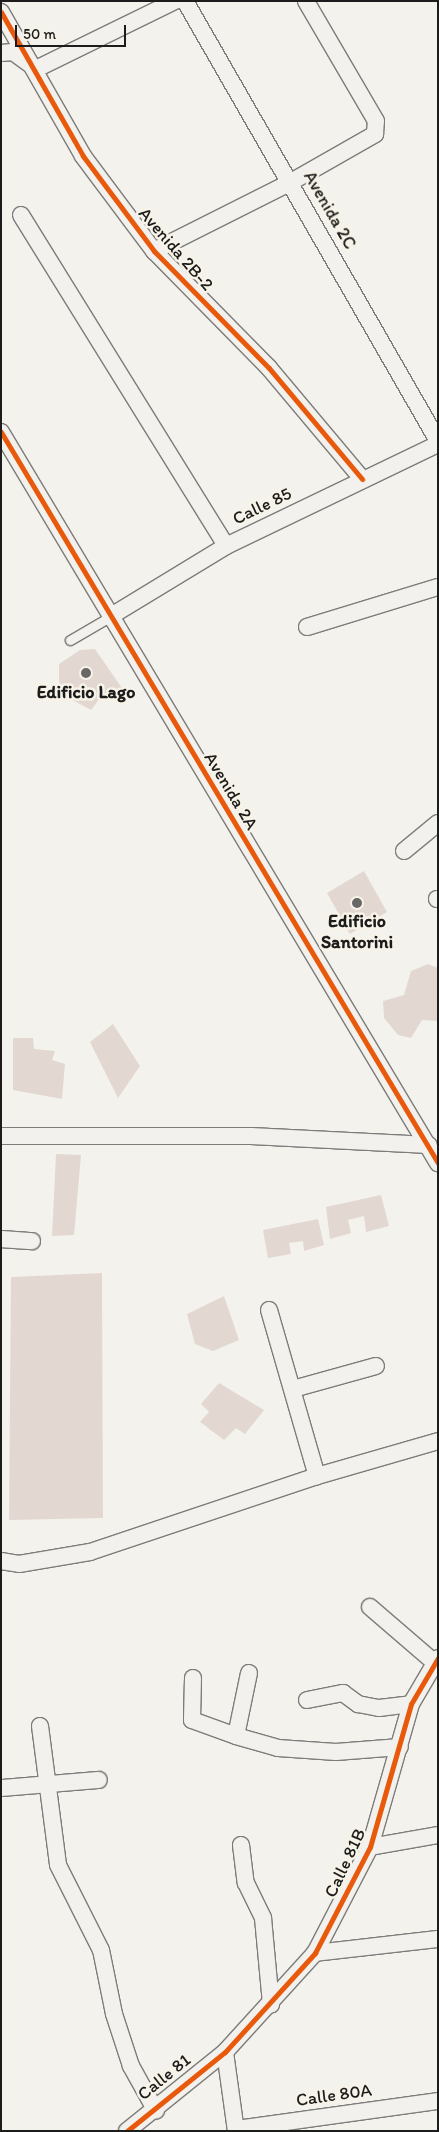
<!DOCTYPE html>
<html>
<head>
<meta charset="utf-8">
<style>
  body { margin:0 }
  #map { position:relative; width:439px; height:2132px; overflow:hidden; background:#f4f2ec; font-family:Itim,sans-serif }
  div>[style] { position:absolute }
  [style*='--x'] { left:calc(var(--x)*1px); top:calc(var(--y)*1px); width:calc(var(--w)*1px); rotate:calc(var(--a)*1deg) }
  .building>* { inset:0; background:#e3d7d2 }
  .roads { filter:drop-shadow(1px 0 #7d7c7a) drop-shadow(-1px 0 #7d7c7a) drop-shadow(0 1px #7d7c7a) drop-shadow(0 -1px #7d7c7a) }
  .service>* { height:9px; margin:-4.5px; padding:0 4.5px; transform-origin:4.5px; border-radius:4.5px; background:#f2f1ed }
  .minor>* { height:16px; margin:-8px; padding:0 8px; transform-origin:8px; border-radius:8px; background:#f2f1ed }
  .cycleway>* { height:5px; margin:-2.5px; padding:0 2.5px; transform-origin:2.5px; border-radius:2.5px; background:#e8590c }
  .dots>* { width:14px; height:14px; translate:-50% -50%; box-sizing:border-box; border:2px solid #f7f3e8; border-radius:50% }
  span { translate:-50% -50%; white-space:nowrap; text-align:center; line-height:1.15; -webkit-text-stroke:5px #f7f3e8; paint-order:stroke }
  .street-label { font-size:18px; color:#1c1c1c }
  .poi-label { font-size:18px; color:#1c1c1c; font-weight:700 }
  .frame { position:absolute; inset:0; border:2px solid #1c1c1c; pointer-events:none }
  .scale { position:absolute; left:15px; top:25px; width:111px; height:22px; box-sizing:border-box; border:2px solid #1c1c1c; border-top:0; padding-left:6px; font-size:15px; line-height:18px; white-space:nowrap; color:#1c1c1c; -webkit-text-stroke:4px #f7f3e8; paint-order:stroke }
</style>
</head>
<body>
<div id="map">
  <div class="building">
    <div style="clip-path:polygon(95px 649px,122px 688px,110px 699px,104px 693px,91px 710px,67px 697px,59px 682px,59px 664px,80px 650px)"></div>
    <div style="clip-path:polygon(364px 871px,387px 912px,350px 934px,327px 893px)"></div>
    <div style="clip-path:polygon(428px 964px,438px 968px,438px 1021px,422px 1020px,411px 1038px,398px 1035px,384px 1018px,383px 1001px,404px 995px,411px 971px)"></div>
    <div style="clip-path:polygon(113px 1024px,140px 1066px,118px 1098px,90px 1042px)"></div>
    <div style="clip-path:polygon(13px 1038px,33px 1038px,34px 1049px,55px 1051px,52px 1060px,65px 1064px,62px 1099px,13px 1090px)"></div>
    <div style="clip-path:polygon(56px 1154px,81px 1155px,74px 1235px,52px 1236px)"></div>
    <div style="clip-path:polygon(381px 1195px,389px 1226px,366px 1232px,364px 1216px,348px 1220px,351px 1233px,330px 1239px,326px 1207px)"></div>
    <div style="clip-path:polygon(318px 1219px,324px 1245px,304px 1251px,303px 1241px,289px 1243px,291px 1254px,268px 1258px,263px 1230px)"></div>
    <div style="clip-path:polygon(102px 1273px,103px 1518px,9px 1520px,11px 1277px)"></div>
    <div style="clip-path:polygon(224px 1296px,239px 1340px,213px 1351px,195px 1344px,187px 1314px)"></div>
    <div style="clip-path:polygon(219px 1383px,264px 1410px,245px 1434px,236px 1428px,224px 1440px,200px 1422px,209px 1412px,201px 1404px)"></div>
  </div>
  <div class="roads">
    <div class="service">
      <div style="--x:70;--y:640;--w:48;--a:-30.3"></div>
    </div>
    <div class="minor">
      <div style="--x:185;--y:1;--w:508;--a:60.1"></div>
      <div style="--x:1;--y:12;--w:166;--a:60.3"></div>
      <div style="--x:83;--y:156;--w:119;--a:53.2"></div>
      <div style="--x:154;--y:251;--w:164;--a:45.5"></div>
      <div style="--x:269;--y:368;--w:145;--a:50"></div>
      <div style="--x:1;--y:53;--w:12;--a:-5"></div>
      <div style="--x:13;--y:52;--w:29;--a:36"></div>
      <div style="--x:36;--y:69;--w:155;--a:-26.1"></div>
      <div style="--x:21;--y:215;--w:389;--a:58.2"></div>
      <div style="--x:154;--y:251;--w:153;--a:-26.7"></div>
      <div style="--x:291;--y:182;--w:97;--a:-29.7"></div>
      <div style="--x:375;--y:134;--w:13;--a:-86"></div>
      <div style="--x:376;--y:121;--w:139;--a:-120.3"></div>
      <div style="--x:1;--y:432;--w:852;--a:59.13"></div>
      <div style="--x:111;--y:616;--w:135;--a:-31.3"></div>
      <div style="--x:226;--y:546;--w:235;--a:-25.7"></div>
      <div style="--x:307;--y:627;--w:137;--a:-17"></div>
      <div style="--x:404;--y:851;--w:44;--a:-39.5"></div>
      <div style="--x:437;--y:899;--w:1;--a:0"></div>
      <div style="--x:1;--y:1136;--w:250;--a:0"></div>
      <div style="--x:251;--y:1136;--w:178;--a:2.9"></div>
      <div style="--x:1;--y:1239;--w:31;--a:4"></div>
      <div style="--x:269;--y:1310;--w:173;--a:73.9"></div>
      <div style="--x:293;--y:1389;--w:86;--a:-15.5"></div>
      <div style="--x:1;--y:1561;--w:18;--a:9"></div>
      <div style="--x:19;--y:1564;--w:72;--a:-9.6"></div>
      <div style="--x:90;--y:1552;--w:239;--a:-18.5"></div>
      <div style="--x:317;--y:1476;--w:126;--a:-16.1"></div>
      <div style="--x:370;--y:1607;--w:84;--a:40.7"></div>
      <div style="--x:249;--y:1673;--w:64;--a:101.7"></div>
      <div style="--x:236;--y:1736;--w:44;--a:15.9"></div>
      <div style="--x:278;--y:1748;--w:58;--a:3.9"></div>
      <div style="--x:336;--y:1752;--w:64;--a:-4.5"></div>
      <div style="--x:193;--y:1678;--w:42;--a:91.4"></div>
      <div style="--x:192;--y:1720;--w:47;--a:20"></div>
      <div style="--x:307;--y:1700;--w:37;--a:-11"></div>
      <div style="--x:343;--y:1693;--w:19;--a:36"></div>
      <div style="--x:358;--y:1704;--w:21;--a:11"></div>
      <div style="--x:379;--y:1708;--w:32;--a:-7"></div>
      <div style="--x:40;--y:1726;--w:140;--a:82.6"></div>
      <div style="--x:58;--y:1865;--w:95;--a:63.2"></div>
      <div style="--x:101;--y:1950;--w:65;--a:78.5"></div>
      <div style="--x:114;--y:2014;--w:55;--a:71.9"></div>
      <div style="--x:131;--y:2066;--w:51;--a:60.9"></div>
      <div style="--x:1;--y:1788;--w:98;--a:-4.7"></div>
      <div style="--x:241;--y:1845;--w:38;--a:83"></div>
      <div style="--x:246;--y:1883;--w:39;--a:64"></div>
      <div style="--x:263;--y:1918;--w:87;--a:84.7"></div>
      <div style="--x:370;--y:1847;--w:69;--a:-10"></div>
      <div style="--x:315;--y:1953;--w:124;--a:-6.5"></div>
      <div style="--x:225;--y:2052;--w:80;--a:82.1"></div>
      <div style="--x:236;--y:2129;--w:204;--a:-7.9"></div>
      <div style="--x:127;--y:2131;--w:126;--a:-38.9"></div>
      <div style="--x:225;--y:2052;--w:134;--a:-47.7"></div>
      <div style="--x:315;--y:1953;--w:119;--a:-62.6"></div>
      <div style="--x:370;--y:1847;--w:149;--a:-74"></div>
      <div style="--x:411;--y:1704;--w:53;--a:-59.6"></div>
    </div>
  </div>
  <div class="cycleway">
    <div style="--x:1;--y:12;--w:166;--a:60.3"></div>
    <div style="--x:83;--y:156;--w:119;--a:53.2"></div>
    <div style="--x:154;--y:251;--w:164;--a:45.5"></div>
    <div style="--x:269;--y:368;--w:145;--a:50"></div>
    <div style="--x:1;--y:432;--w:852;--a:59.13"></div>
    <div style="--x:127;--y:2131;--w:126;--a:-38.9"></div>
    <div style="--x:225;--y:2052;--w:134;--a:-47.7"></div>
    <div style="--x:315;--y:1953;--w:119;--a:-62.6"></div>
    <div style="--x:370;--y:1847;--w:149;--a:-74"></div>
    <div style="--x:411;--y:1704;--w:53;--a:-59.6"></div>
  </div>
  <div class="dots">
    <div style="left:86px;top:673px;background:#686765"></div>
    <div style="left:357px;top:903px;background:#686765"></div>
  </div>
  <div class="street-label">
    <span style="left:330px;top:210px;rotate:60deg">Avenida 2C</span>
    <span style="left:176px;top:249px;rotate:49deg">Avenida 2B-2</span>
    <span style="left:262px;top:506px;rotate:-26deg">Calle 85</span>
    <span style="left:231px;top:791px;rotate:59deg">Avenida 2A</span>
    <span style="left:345px;top:1863px;rotate:-65deg">Calle 81B</span>
    <span style="left:164px;top:2077px;rotate:-39deg">Calle 81</span>
    <span style="left:334px;top:2095px;rotate:-8deg">Calle 80A</span>
  </div>
  <div class="poi-label">
    <span style="left:86px;top:692px">Edificio Lago</span>
    <span style="left:357px;top:932px">Edificio<br>Santorini</span>
  </div>
  <div class="frame"></div>
  <div class="scale">50 m</div>
</div>
</body>
</html>
